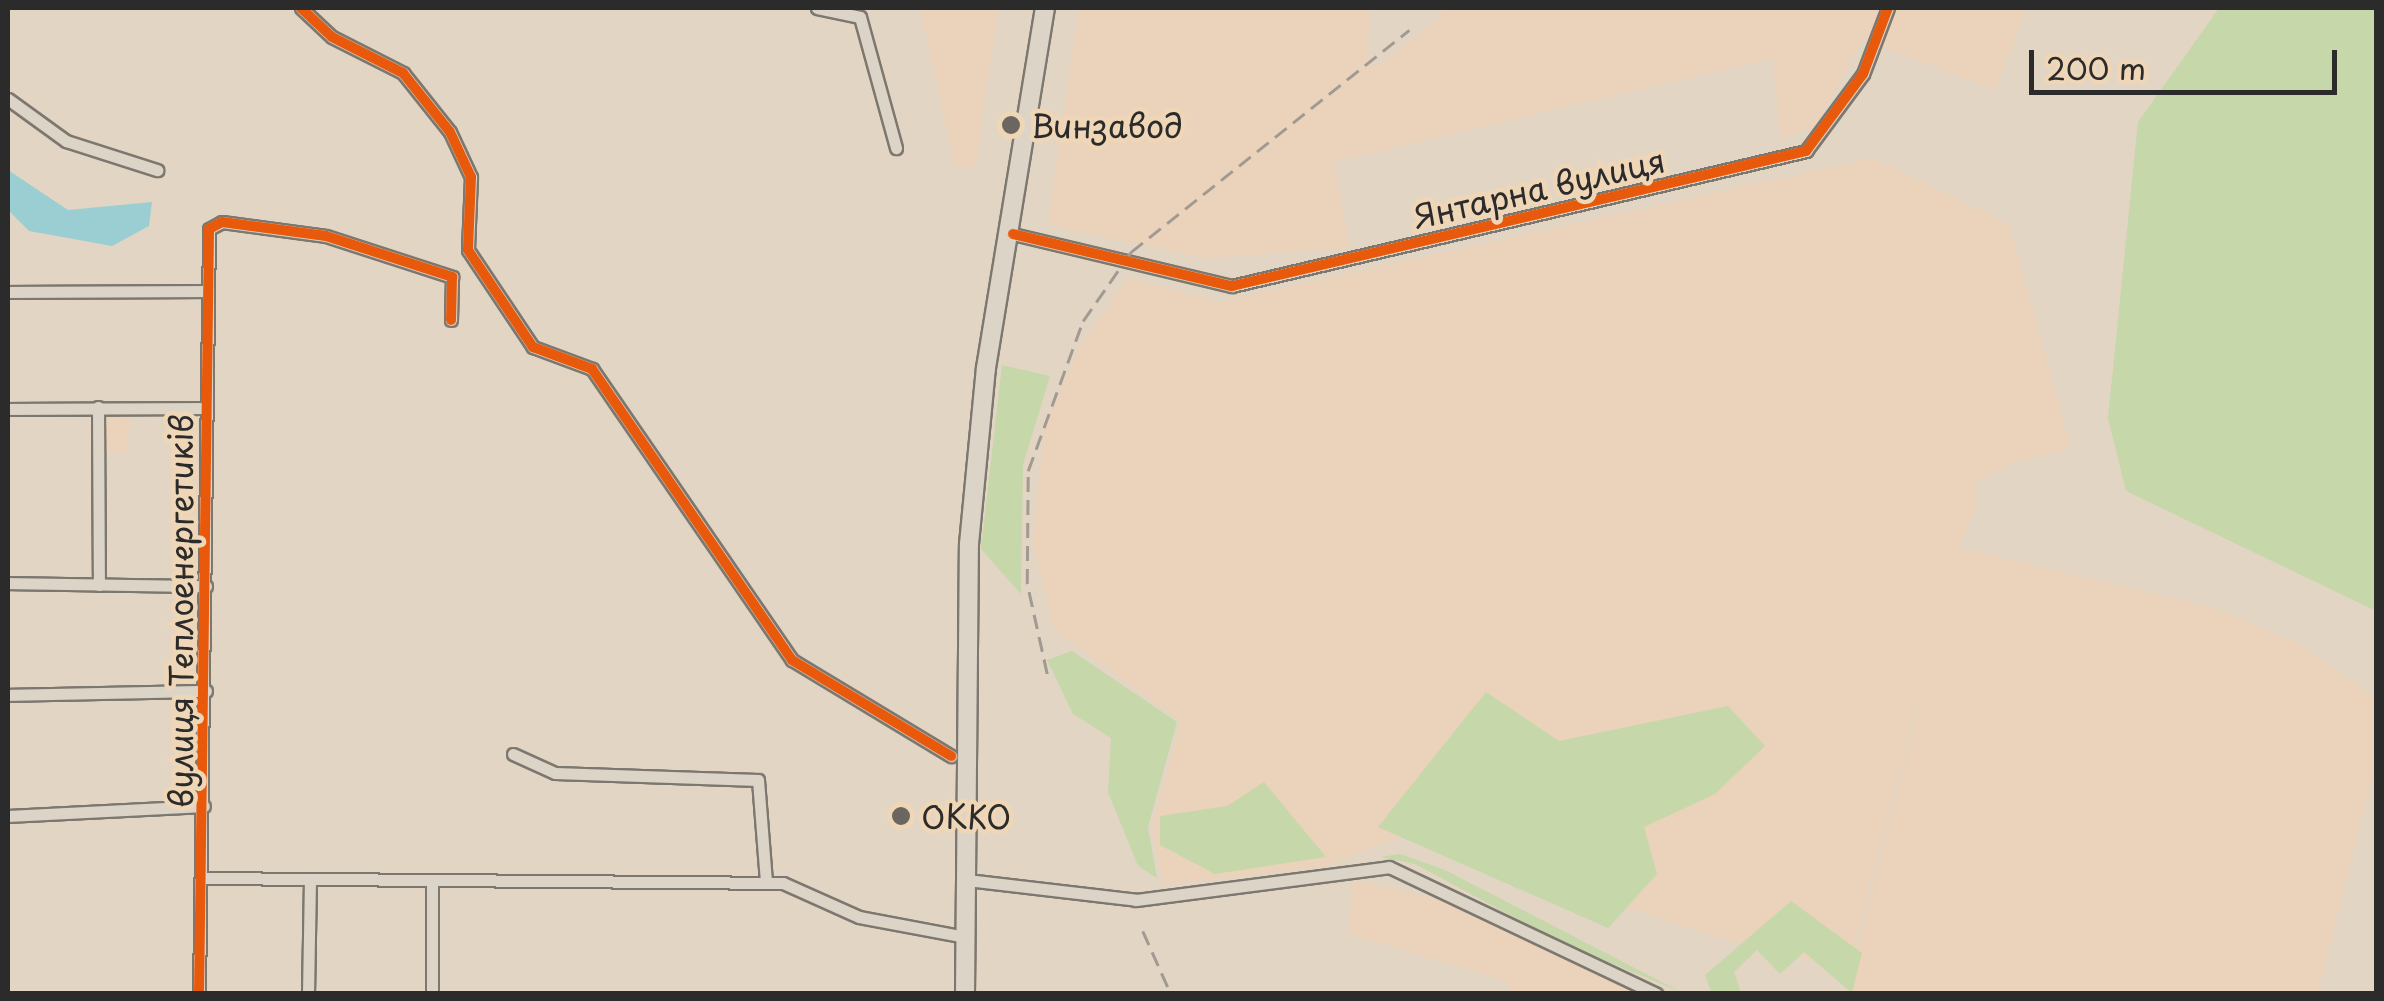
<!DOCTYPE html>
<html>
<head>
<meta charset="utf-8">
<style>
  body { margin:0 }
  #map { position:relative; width:2384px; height:1001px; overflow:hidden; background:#e2d5c3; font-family:"Playpen Sans",sans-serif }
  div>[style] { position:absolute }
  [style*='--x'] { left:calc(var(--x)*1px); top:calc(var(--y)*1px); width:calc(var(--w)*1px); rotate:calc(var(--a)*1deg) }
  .built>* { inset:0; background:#ebd2ba }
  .green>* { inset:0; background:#c6d7aa }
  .water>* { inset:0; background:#9bced3 }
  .roads { filter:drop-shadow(2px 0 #7d786f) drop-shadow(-2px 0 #7d786f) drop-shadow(0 2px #7d786f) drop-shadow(0 -2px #7d786f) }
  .minor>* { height:11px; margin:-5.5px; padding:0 5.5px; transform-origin:5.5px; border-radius:5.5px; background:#ddd4c8 }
  .primary>* { height:18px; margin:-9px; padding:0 9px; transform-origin:9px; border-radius:9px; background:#ddd4c8 }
  .rail>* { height:2.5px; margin-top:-1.25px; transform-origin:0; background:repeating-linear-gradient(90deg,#a19a92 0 15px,transparent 0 23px) }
  .cycleway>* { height:10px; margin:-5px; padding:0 5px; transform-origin:5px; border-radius:5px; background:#e8590c }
  .dots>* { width:28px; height:28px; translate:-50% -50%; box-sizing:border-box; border:5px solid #efd6b6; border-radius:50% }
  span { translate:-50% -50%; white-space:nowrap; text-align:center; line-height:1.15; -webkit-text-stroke:9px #efd6b6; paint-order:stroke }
  .poi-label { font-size:32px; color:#2b2b2b }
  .left { translate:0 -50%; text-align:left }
  .street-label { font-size:32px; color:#2b2b2b }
  .frame { position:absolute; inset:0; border:10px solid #2b2b2b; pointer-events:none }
  .scale { position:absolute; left:2029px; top:50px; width:308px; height:45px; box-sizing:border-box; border:5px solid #2b2b2b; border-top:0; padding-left:12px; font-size:30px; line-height:35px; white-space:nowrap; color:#2b2b2b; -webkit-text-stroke:8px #efd6b6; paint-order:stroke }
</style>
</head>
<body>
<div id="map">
  <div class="built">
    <div style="clip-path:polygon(920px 8px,998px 8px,975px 167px,955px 166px)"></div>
    <div style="clip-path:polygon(1079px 8px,1370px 8px,1367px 56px,1376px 68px,1442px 16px,1440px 8px,2027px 8px,1995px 90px,1863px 39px,1817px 124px,1780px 140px,1773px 58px,1333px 162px,1350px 248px,1206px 258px,1048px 225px)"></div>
    <div style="clip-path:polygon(1873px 158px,2009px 224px,2071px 448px,2008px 464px,1975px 484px,1976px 510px,1958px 547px,2214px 608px,2297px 643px,2376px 699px,2376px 763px,2318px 993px,1846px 993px,1957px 553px,1848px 969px,1715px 937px,1406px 835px,1326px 866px,1164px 885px,1152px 827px,1181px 721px,1054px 630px,1033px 542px,1044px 430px,1076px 353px,1127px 278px,1219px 302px)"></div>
    <div style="clip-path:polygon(104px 418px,129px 418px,128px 452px,104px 452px)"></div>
    <div style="clip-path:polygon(1353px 880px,1447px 901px,1640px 993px,1507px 993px,1510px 982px,1349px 934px)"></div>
  </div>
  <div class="green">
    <div style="clip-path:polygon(2219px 8px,2376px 8px,2376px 611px,2126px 491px,2108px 418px,2138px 122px)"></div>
    <div style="clip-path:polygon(1002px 365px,1050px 376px,1023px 465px,1021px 594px,981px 549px)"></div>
    <div style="clip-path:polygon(1072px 651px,1177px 722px,1148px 827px,1157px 878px,1138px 866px,1108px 792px,1111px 738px,1073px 714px,1047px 660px)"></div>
    <div style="clip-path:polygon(1486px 692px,1559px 741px,1728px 706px,1765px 746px,1715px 794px,1644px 827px,1657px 874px,1608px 928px,1378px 827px)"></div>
    <div style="clip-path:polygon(1264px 782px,1326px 857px,1215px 874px,1160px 845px,1160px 816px,1227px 806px)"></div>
    <div style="clip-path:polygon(1400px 854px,1445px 870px,1683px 993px,1558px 941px,1415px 864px,1381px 857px)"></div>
    <div style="clip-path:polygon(1791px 901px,1862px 953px,1852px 993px,1804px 952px,1780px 974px,1757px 950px,1734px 972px,1741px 993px,1712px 993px,1705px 975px)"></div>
  </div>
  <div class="water">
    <div style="clip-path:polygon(8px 170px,68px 210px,152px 202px,149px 226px,112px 246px,29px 231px,8px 210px)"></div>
  </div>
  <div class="roads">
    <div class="minor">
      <div style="--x:301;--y:8;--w:42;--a:43.1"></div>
      <div style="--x:332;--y:37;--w:80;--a:26.9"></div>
      <div style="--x:403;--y:73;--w:75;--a:51.5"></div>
      <div style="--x:450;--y:132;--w:50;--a:65"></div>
      <div style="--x:471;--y:177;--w:73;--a:92.4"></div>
      <div style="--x:468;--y:250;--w:117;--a:56.2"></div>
      <div style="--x:533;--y:347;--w:63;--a:20.4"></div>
      <div style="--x:592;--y:369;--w:353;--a:55.5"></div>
      <div style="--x:792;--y:660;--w:186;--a:31.1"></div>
      <div style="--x:817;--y:8;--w:44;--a:11.8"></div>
      <div style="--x:860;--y:17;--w:136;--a:74.6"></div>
      <div style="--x:8;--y:99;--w:72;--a:35.9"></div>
      <div style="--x:66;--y:141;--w:96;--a:17.7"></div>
      <div style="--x:1013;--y:234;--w:225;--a:13.4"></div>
      <div style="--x:1232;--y:286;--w:590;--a:-13.23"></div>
      <div style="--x:1806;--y:151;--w:96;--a:-53.5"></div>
      <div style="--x:1863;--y:74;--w:71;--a:-69.3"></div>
      <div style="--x:8;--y:292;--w:200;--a:-0.3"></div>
      <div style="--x:98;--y:407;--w:178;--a:89.7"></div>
      <div style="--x:8;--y:409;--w:199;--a:-0.3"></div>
      <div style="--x:8;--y:583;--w:198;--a:0.9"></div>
      <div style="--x:8;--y:695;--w:198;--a:-1.2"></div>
      <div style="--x:513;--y:754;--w:46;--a:24.3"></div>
      <div style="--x:555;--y:773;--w:203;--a:2"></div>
      <div style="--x:758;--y:780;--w:102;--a:85.5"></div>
      <div style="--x:8;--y:816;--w:196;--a:-2.9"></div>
      <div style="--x:202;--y:878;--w:581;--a:0.49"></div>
      <div style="--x:783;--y:883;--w:83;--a:24.1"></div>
      <div style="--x:859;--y:917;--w:109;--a:10.6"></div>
      <div style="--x:967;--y:880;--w:170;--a:6.7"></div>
      <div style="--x:1136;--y:900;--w:255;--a:-7.4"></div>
      <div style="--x:1389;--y:867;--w:296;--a:25.4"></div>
      <div style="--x:199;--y:994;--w:765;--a:-89.25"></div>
      <div style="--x:209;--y:229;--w:15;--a:-28"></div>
      <div style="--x:222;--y:222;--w:105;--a:7.7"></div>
      <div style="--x:326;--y:236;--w:133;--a:18"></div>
      <div style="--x:452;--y:277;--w:43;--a:91.3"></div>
      <div style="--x:308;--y:994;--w:115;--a:-89"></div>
      <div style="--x:432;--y:994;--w:112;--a:-90"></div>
    </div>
    <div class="primary">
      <div style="--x:965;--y:994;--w:450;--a:-89.5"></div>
      <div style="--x:969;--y:544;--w:177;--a:-84.5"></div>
      <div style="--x:986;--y:368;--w:365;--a:-80.7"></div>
    </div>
  </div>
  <div class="rail">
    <div style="--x:1047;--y:674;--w:92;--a:-102.5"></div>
    <div style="--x:1027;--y:584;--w:113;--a:-89.5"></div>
    <div style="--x:1028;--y:471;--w:160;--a:-69.9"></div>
    <div style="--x:1083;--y:321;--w:84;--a:-55.2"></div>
    <div style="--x:1131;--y:252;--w:356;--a:-38.6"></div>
    <div style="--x:1143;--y:931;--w:69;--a:66"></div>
  </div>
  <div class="cycleway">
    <div style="--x:301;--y:8;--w:42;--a:43.1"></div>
    <div style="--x:332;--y:37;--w:80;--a:26.9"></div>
    <div style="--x:403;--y:73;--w:75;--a:51.5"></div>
    <div style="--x:450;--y:132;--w:50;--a:65"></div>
    <div style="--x:471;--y:177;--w:73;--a:92.4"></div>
    <div style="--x:468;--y:250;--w:117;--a:56.2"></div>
    <div style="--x:533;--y:347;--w:63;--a:20.4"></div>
    <div style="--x:592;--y:369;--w:353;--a:55.5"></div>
    <div style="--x:792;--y:660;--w:186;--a:31.1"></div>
    <div style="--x:1013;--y:234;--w:225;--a:13.4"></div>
    <div style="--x:1232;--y:286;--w:590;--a:-13.23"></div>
    <div style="--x:1806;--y:151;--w:96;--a:-53.5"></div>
    <div style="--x:1863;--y:74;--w:71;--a:-69.3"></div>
    <div style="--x:199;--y:994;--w:765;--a:-89.25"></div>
    <div style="--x:209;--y:229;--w:15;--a:-28"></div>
    <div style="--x:222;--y:222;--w:105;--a:7.7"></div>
    <div style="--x:326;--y:236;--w:133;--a:18"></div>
    <div style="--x:452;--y:277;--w:43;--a:91.3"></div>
  </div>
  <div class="dots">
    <div style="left:1011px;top:125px;background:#6b6660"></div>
    <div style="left:901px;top:816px;background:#6b6660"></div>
  </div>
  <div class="poi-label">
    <span class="left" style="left:1031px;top:125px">Винзавод</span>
    <span class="left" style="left:921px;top:816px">ОККО</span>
  </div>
  <div class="street-label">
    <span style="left:1539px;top:188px;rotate:-13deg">Янтарна вулиця</span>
    <span style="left:180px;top:611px;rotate:-90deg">вулиця Теплоенергетиків</span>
  </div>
  <div class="frame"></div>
  <div class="scale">200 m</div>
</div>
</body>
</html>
